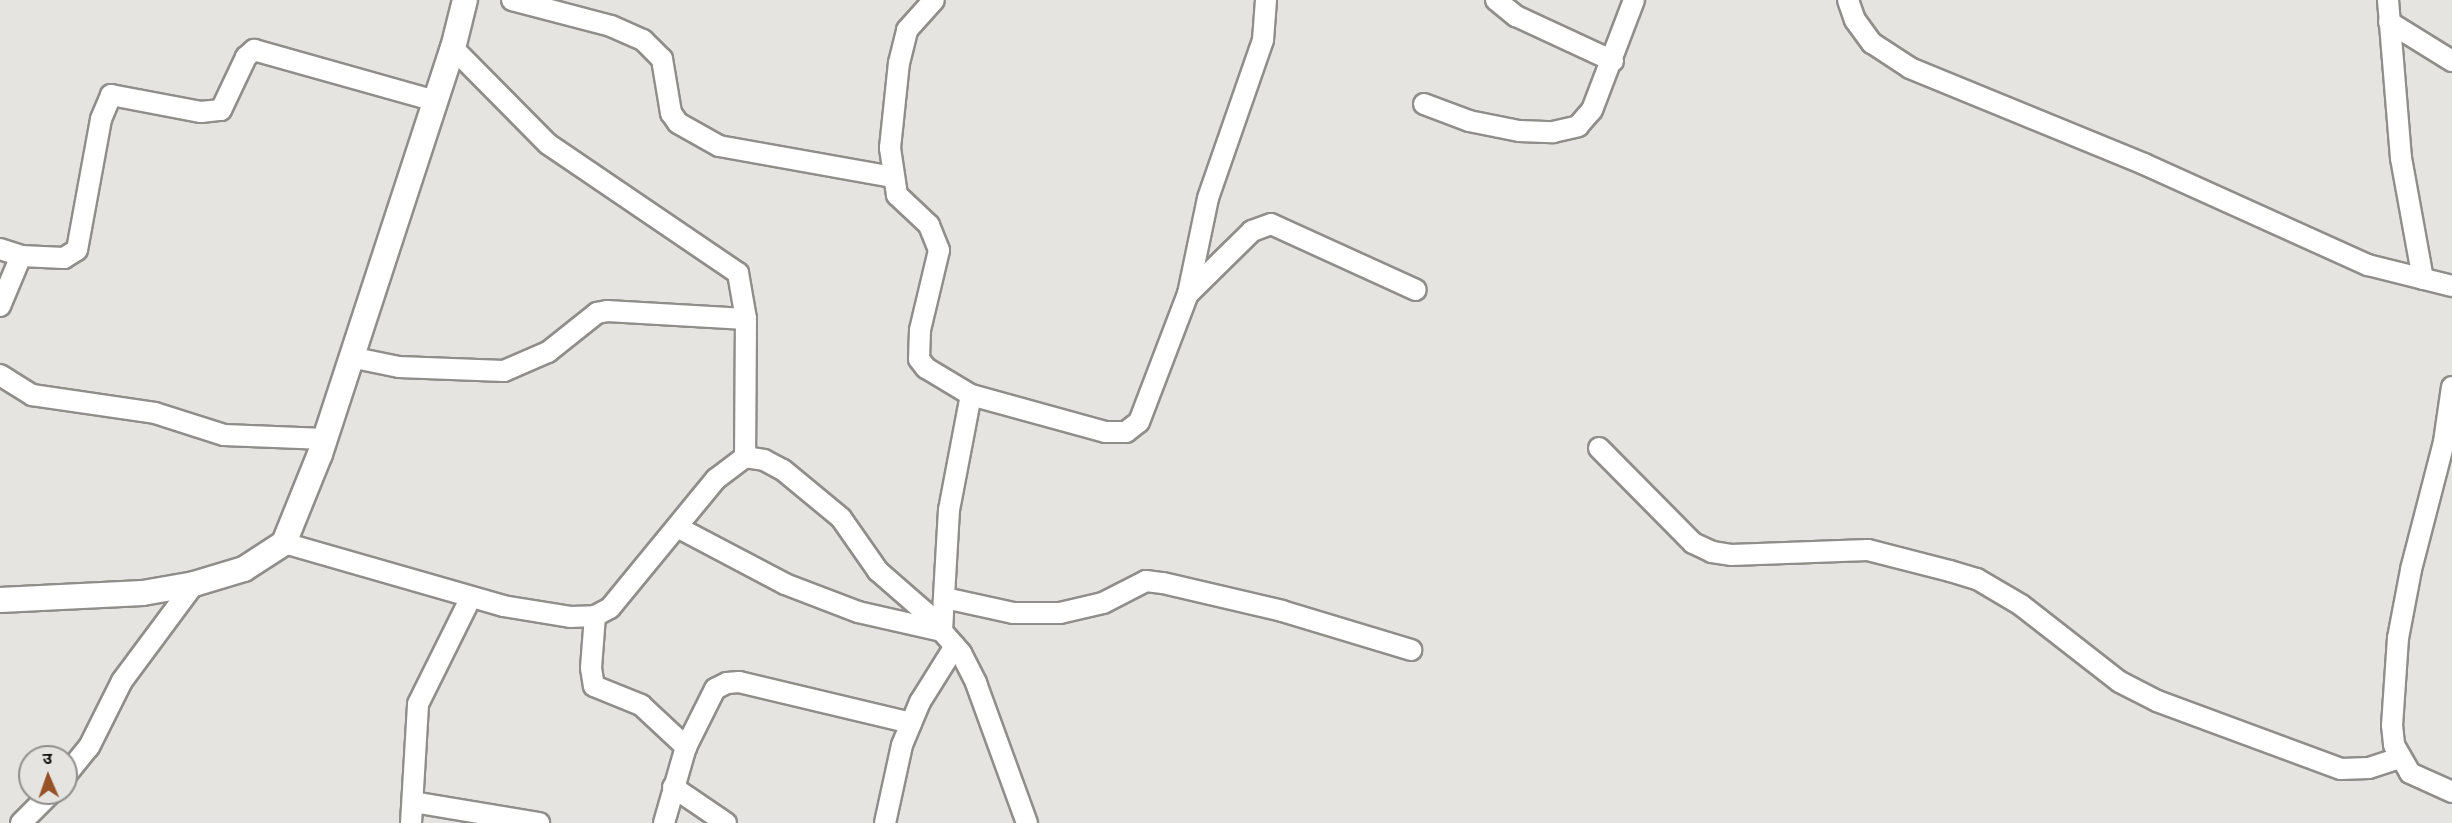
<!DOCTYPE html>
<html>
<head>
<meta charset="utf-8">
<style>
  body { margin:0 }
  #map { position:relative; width:2452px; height:823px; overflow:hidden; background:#e5e4e0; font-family:"Fira Sans Condensed","Noto Sans Devanagari",sans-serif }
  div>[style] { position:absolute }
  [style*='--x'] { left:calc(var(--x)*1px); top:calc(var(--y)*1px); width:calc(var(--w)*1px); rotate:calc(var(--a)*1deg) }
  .roads { filter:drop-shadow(2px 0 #8f8e8a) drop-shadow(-2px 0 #8f8e8a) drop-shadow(0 2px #8f8e8a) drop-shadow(0 -2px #8f8e8a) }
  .minor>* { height:20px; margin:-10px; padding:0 10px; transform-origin:10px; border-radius:10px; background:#fff }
  .tertiary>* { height:24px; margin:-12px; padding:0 12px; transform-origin:12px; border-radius:12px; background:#fff }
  span { translate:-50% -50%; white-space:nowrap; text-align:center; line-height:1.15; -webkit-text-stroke:6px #e5e4e0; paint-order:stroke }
  .north { position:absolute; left:18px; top:745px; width:60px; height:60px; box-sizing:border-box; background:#e5e4e0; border:2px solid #8f8e8c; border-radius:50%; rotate:358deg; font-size:16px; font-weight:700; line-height:24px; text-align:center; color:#0f0e0d }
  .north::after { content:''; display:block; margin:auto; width:21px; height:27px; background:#975127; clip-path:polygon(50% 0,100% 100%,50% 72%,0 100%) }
</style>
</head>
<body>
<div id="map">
  <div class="roads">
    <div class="minor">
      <div style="--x:512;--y:0;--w:102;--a:14.7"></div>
      <div style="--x:611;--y:26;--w:35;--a:24"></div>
      <div style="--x:643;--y:40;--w:27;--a:45"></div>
      <div style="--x:662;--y:59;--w:55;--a:80.5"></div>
      <div style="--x:671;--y:113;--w:12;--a:55"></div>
      <div style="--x:678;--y:123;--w:47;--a:29.3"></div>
      <div style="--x:719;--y:146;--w:177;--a:10.1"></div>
      <div style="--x:1496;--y:0;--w:26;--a:39"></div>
      <div style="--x:1516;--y:16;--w:107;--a:24.9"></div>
      <div style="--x:1848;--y:0;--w:21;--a:71"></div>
      <div style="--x:1855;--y:20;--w:29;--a:54"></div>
      <div style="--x:1872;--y:43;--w:45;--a:33.3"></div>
      <div style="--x:1910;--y:68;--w:253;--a:22.3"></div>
      <div style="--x:2144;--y:164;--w:246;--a:24.3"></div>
      <div style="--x:2368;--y:265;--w:87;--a:14"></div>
      <div style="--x:2388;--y:0;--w:159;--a:85.3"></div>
      <div style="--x:2401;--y:158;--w:123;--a:79.7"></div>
      <div style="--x:2389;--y:22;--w:74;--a:31.8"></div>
      <div style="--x:453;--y:48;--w:135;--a:45.3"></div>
      <div style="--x:548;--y:144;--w:230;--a:34.2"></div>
      <div style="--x:738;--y:273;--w:47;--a:80.1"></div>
      <div style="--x:746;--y:319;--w:138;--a:90.4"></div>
      <div style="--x:1424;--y:104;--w:48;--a:20.7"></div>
      <div style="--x:1469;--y:121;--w:51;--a:11.3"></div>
      <div style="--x:1519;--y:131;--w:34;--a:2"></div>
      <div style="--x:1553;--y:132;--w:26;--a:-13"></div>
      <div style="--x:1578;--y:126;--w:21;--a:-49"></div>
      <div style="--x:1592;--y:110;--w:118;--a:-69.1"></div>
      <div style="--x:0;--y:249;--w:22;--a:18"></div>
      <div style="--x:21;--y:256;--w:43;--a:2.7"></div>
      <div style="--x:64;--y:258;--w:15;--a:-32"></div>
      <div style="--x:77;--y:250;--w:133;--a:-79.6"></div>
      <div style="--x:101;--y:119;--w:26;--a:-67"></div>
      <div style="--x:111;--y:95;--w:92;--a:10.7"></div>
      <div style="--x:201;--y:112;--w:20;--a:-6"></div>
      <div style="--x:221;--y:110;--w:59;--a:-64.7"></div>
      <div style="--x:246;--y:57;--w:11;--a:-41"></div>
      <div style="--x:254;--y:50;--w:188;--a:15.7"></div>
      <div style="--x:1188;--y:294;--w:90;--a:-44.5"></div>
      <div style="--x:1252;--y:231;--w:20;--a:-20"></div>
      <div style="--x:1271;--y:224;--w:159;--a:24.5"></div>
      <div style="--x:0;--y:306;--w:54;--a:-67.2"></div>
      <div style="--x:350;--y:357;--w:50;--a:11.5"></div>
      <div style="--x:399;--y:367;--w:105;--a:2.2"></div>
      <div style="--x:504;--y:371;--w:48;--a:-23.4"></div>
      <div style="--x:548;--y:352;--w:63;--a:-38.5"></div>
      <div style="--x:597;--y:313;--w:10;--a:-11"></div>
      <div style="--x:607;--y:311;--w:139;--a:3.3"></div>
      <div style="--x:0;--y:375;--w:38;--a:32"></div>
      <div style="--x:32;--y:395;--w:124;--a:8.3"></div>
      <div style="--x:155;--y:413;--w:72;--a:17.7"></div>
      <div style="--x:224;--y:435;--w:101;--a:2.3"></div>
      <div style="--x:2452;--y:387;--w:56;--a:98.3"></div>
      <div style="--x:2444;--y:442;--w:132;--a:104.5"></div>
      <div style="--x:2411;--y:570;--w:69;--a:100.8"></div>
      <div style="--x:2398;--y:638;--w:87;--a:93.9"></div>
      <div style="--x:2392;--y:725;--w:20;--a:84"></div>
      <div style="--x:2394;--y:745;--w:32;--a:60"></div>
      <div style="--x:2410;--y:773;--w:46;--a:24.3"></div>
      <div style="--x:971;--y:395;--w:139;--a:15.4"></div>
      <div style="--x:1105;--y:432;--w:21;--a:0"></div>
      <div style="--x:1126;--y:432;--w:16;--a:-38"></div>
      <div style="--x:1139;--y:422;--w:137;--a:-69.1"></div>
      <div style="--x:1188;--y:294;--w:98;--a:-78.2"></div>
      <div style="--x:1208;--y:198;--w:167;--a:-70.8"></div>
      <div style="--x:1263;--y:40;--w:40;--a:-85.7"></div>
      <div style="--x:1599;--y:448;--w:134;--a:45.3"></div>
      <div style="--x:1693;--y:543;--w:21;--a:25"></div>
      <div style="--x:1712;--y:552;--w:19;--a:9"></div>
      <div style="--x:1731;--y:555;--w:137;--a:-2.1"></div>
      <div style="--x:1868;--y:550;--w:85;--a:14.4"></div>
      <div style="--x:1950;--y:571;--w:28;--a:17"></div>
      <div style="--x:1977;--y:579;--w:51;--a:30.6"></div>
      <div style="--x:2021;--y:605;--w:125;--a:37.9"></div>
      <div style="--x:2120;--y:682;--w:42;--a:27.2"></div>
      <div style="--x:2157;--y:701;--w:196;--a:20.3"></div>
      <div style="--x:2341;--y:769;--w:28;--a:-2"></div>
      <div style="--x:2369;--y:768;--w:32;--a:-18"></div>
      <div style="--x:677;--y:527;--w:122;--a:27.8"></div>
      <div style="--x:785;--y:584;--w:78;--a:21"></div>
      <div style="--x:858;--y:612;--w:86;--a:12.7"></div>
      <div style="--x:942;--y:631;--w:121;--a:-86.7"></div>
      <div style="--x:949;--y:510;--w:117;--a:-79.2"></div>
      <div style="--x:971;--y:395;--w:52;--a:-149"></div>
      <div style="--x:926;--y:368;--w:11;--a:-128"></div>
      <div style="--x:919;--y:359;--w:29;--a:-88"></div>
      <div style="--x:920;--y:330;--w:82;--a:-76.6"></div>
      <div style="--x:939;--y:250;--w:27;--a:-112"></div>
      <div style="--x:929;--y:225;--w:44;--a:-136.8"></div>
      <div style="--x:897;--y:195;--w:48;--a:-98.5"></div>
      <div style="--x:890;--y:148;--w:85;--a:-84"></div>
      <div style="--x:899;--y:63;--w:34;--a:-76"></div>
      <div style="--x:907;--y:30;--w:40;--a:-48"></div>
      <div style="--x:284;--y:543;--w:228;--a:16"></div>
      <div style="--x:503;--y:606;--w:68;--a:9.3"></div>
      <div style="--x:570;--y:617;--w:25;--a:-2"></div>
      <div style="--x:595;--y:616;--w:17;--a:-28"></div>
      <div style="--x:610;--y:608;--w:167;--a:-50.6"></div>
      <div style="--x:716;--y:479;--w:36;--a:-37"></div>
      <div style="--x:745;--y:457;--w:19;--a:9"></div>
      <div style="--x:764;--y:460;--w:21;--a:28"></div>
      <div style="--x:783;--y:470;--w:75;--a:39.6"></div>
      <div style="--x:841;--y:518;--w:65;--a:55.1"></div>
      <div style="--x:878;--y:571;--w:62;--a:41.1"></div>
      <div style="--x:925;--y:612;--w:55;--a:48.7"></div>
      <div style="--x:961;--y:653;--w:34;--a:63"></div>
      <div style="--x:976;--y:683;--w:149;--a:70"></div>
      <div style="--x:945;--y:598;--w:70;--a:12.4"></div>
      <div style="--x:1013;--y:613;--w:47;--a:0"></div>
      <div style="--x:1060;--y:613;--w:44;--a:-13.1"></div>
      <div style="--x:1103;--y:603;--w:48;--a:-27.1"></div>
      <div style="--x:1146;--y:581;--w:17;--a:7"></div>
      <div style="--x:1163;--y:583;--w:122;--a:13.2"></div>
      <div style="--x:1282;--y:611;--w:135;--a:16.8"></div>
      <div style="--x:595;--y:616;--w:52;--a:94.4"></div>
      <div style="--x:591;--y:668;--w:18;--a:81"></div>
      <div style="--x:594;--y:686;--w:51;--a:22"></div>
      <div style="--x:641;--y:705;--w:62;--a:43"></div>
      <div style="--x:66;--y:775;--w:36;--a:-51"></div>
      <div style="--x:89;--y:747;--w:74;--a:-63.4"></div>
      <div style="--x:122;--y:681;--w:121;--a:-53.4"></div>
      <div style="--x:673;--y:787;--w:64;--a:34.2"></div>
      <div style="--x:413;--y:802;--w:128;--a:9.5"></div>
      <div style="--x:21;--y:823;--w:42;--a:-45"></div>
      <div style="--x:411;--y:823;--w:119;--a:-86.6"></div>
      <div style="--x:418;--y:704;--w:119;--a:-63.6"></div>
      <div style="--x:664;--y:823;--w:79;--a:-73.9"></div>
      <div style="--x:686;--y:747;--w:65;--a:-63.4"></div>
      <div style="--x:715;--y:689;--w:13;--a:-27"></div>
      <div style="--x:727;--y:683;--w:12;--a:-5"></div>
      <div style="--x:739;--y:682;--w:177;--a:13.4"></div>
      <div style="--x:885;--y:823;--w:80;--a:-77.7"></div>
      <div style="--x:902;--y:745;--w:47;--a:-67.3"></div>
      <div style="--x:920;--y:702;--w:66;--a:-58"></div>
    </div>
    <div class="tertiary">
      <div style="--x:0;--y:600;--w:143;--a:-2.8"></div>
      <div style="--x:143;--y:593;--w:52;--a:-10"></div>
      <div style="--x:194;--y:584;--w:52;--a:-16.7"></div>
      <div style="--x:244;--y:569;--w:48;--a:-33"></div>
      <div style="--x:284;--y:543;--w:96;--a:-68"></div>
      <div style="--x:320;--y:454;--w:427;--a:-71.9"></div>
      <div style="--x:453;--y:48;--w:49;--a:-76"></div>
    </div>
  </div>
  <div class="north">उ</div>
</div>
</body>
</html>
